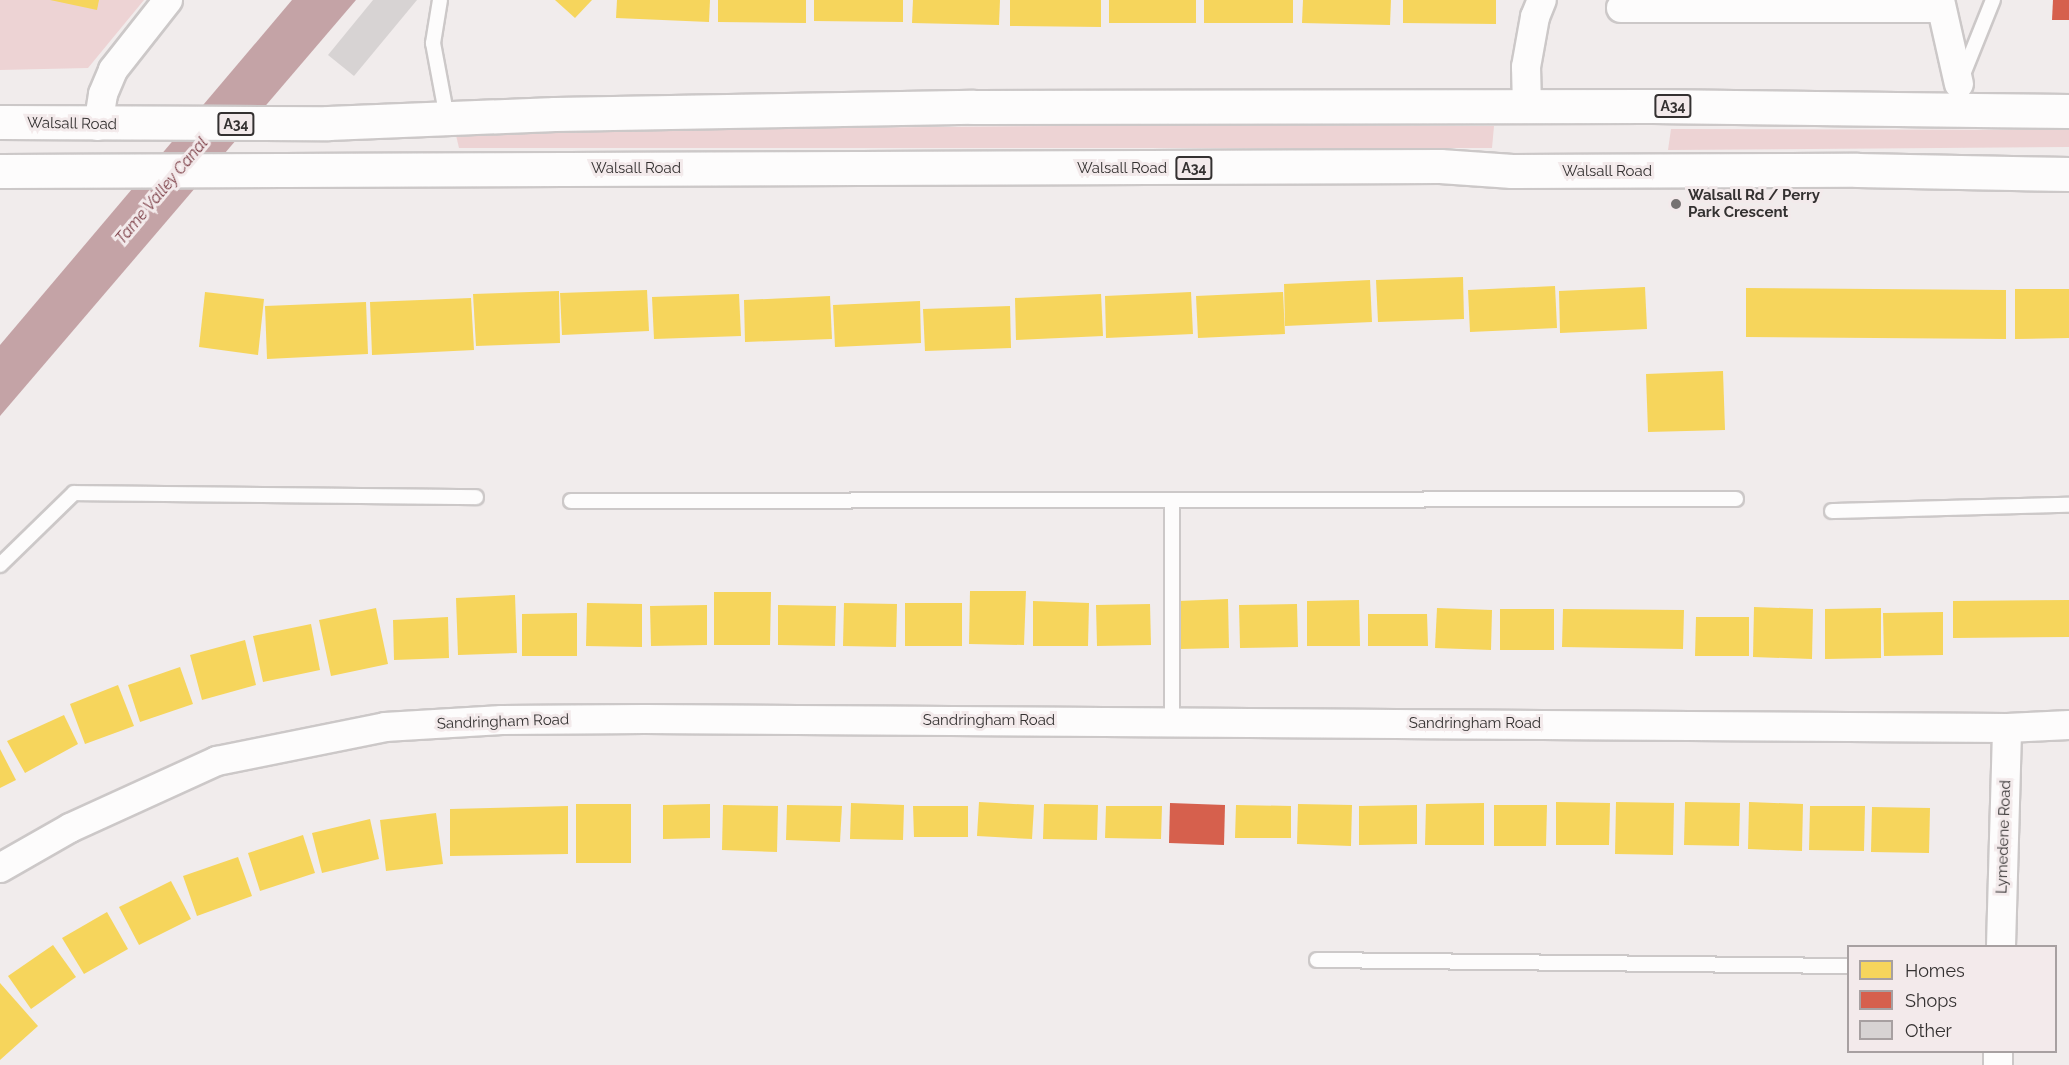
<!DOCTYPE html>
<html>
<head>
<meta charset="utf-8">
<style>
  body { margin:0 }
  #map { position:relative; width:2069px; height:1065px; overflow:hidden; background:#f1ecec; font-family:Raleway,sans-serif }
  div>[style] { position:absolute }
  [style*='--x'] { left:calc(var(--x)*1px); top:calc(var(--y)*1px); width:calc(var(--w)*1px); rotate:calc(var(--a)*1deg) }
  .green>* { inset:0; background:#edd3d4 }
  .water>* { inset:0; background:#c4a3a6 }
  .homes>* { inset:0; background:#f6d55c }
  .shops>* { inset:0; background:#d6604d }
  .building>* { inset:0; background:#d7d3d3 }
  .roads { filter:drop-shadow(2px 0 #ccc8c8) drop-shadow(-2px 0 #ccc8c8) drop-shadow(0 2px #ccc8c8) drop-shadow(0 -2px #ccc8c8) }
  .lane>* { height:14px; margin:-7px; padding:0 7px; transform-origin:7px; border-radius:7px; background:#fdfcfc }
  .street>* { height:28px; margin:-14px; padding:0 14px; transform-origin:14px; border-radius:14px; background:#fdfcfc }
  .highway>* { height:33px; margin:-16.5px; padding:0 16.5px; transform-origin:16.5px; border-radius:16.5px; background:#fdfcfc }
  .dots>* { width:16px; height:16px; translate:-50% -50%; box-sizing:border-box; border:3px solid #f3eaeb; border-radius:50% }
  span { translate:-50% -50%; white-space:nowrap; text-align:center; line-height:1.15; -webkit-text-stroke:6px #f3eaeb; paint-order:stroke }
  .shield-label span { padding:2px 4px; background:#f3eaeb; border:2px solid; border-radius:4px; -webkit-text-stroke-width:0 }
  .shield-label { font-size:14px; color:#343131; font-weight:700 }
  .street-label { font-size:15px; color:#343131 }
  .poi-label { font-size:15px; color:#343131; font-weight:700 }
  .left { translate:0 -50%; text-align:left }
  .water-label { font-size:16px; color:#7b3d45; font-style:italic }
  .legend { position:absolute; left:1847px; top:945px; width:210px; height:108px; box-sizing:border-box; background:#f3eaeb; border:2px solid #a7a0a1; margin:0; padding:8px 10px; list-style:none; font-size:18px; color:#343131 }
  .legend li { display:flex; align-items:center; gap:12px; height:30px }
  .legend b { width:30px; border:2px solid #a7a0a1 }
</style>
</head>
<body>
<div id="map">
  <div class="green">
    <div style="clip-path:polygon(0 0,144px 0,88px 68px,0 70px)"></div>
    <div style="clip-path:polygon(1061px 126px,1494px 126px,1492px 148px,459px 148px,455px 131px)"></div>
    <div style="clip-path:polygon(1671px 129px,2069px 130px,2069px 147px,1668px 150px)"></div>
  </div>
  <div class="water">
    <div style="clip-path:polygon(292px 0,356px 0,0 416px,0 345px)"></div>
  </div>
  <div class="homes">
    <div style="clip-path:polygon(50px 0,99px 0,97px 10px)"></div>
    <div style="clip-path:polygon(555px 0,592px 0,575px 18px)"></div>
    <div style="clip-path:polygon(617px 0,710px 0,709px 22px,616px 18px)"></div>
    <div style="clip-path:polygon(718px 0,806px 0,806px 23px,718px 22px)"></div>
    <div style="clip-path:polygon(814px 0,903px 0,903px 22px,814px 21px)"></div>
    <div style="clip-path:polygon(913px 0,1000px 0,999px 25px,912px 23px)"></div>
    <div style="clip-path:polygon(1010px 0,1101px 0,1101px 27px,1010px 26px)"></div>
    <div style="clip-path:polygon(1109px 0,1196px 0,1196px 23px,1109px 23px)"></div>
    <div style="clip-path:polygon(1204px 0,1293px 0,1293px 23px,1204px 23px)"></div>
    <div style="clip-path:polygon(1303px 0,1391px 0,1390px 25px,1302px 23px)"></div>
    <div style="clip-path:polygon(1403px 0,1496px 0,1496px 24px,1403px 23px)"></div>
    <div style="clip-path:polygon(1463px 277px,1464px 319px,1378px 322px,1376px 280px)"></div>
    <div style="clip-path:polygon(1370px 280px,1372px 322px,1285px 326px,1284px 284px)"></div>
    <div style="clip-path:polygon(1555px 286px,1557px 328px,1470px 332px,1468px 290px)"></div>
    <div style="clip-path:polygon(1645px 287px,1647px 329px,1560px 333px,1559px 291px)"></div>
    <div style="clip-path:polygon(1746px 288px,2006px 290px,2006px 339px,1746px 337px)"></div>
    <div style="clip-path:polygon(2015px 289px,2069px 289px,2069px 338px,2015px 339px)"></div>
    <div style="clip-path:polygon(647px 290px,649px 331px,562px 335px,560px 293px)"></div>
    <div style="clip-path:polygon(559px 291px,560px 343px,476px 346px,473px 294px)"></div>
    <div style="clip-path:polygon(205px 292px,264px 299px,258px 355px,199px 347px)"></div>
    <div style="clip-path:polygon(1191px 292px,1193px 334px,1106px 338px,1105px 296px)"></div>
    <div style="clip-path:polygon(1283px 292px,1285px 334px,1198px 338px,1196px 296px)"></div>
    <div style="clip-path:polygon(739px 294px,741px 336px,654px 339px,652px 297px)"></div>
    <div style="clip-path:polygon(1101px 294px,1103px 336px,1016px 340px,1015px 298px)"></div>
    <div style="clip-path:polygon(830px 296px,832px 339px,745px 342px,744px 300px)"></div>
    <div style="clip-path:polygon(471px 298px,474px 350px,372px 355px,370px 302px)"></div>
    <div style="clip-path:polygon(920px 301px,921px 343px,835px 347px,833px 305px)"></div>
    <div style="clip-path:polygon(366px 302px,368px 354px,267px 359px,265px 306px)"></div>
    <div style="clip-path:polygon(1010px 306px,1011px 348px,925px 351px,923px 309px)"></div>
    <div style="clip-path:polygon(1723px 371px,1725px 430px,1648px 432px,1646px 374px)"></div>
    <div style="clip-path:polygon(970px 591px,1026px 591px,1024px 645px,969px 644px)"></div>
    <div style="clip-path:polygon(714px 592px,771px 592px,770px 645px,714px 645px)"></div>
    <div style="clip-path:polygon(515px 595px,517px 653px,458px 655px,456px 598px)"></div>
    <div style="clip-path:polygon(1228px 599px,1229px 648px,1180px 649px,1178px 601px)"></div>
    <div style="clip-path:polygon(1359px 600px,1360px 646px,1307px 646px,1307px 601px)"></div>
    <div style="clip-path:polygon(2069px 600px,2069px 637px,1953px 638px,1953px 601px)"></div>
    <div style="clip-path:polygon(1033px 601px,1089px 603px,1088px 646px,1033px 646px)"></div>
    <div style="clip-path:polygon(587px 603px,642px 604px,642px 647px,586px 646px)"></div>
    <div style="clip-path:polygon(844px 603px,897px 604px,896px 647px,843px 646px)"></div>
    <div style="clip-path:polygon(905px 603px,962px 603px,962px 646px,905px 646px)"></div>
    <div style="clip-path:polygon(1150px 604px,1151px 645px,1097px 646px,1096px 605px)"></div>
    <div style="clip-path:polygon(1297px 604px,1298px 647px,1240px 648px,1239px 605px)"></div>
    <div style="clip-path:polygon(707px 605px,707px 645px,651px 646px,650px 606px)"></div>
    <div style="clip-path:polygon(778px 605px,836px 606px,835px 646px,778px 645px)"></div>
    <div style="clip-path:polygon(1754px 607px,1813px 609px,1812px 659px,1753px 657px)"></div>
    <div style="clip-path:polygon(376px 608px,388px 664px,331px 676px,319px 620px)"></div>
    <div style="clip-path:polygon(1437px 608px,1492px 610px,1491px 650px,1435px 648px)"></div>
    <div style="clip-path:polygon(1881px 608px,1881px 658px,1825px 659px,1825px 609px)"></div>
    <div style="clip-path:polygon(1500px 609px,1554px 609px,1554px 650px,1500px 650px)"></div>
    <div style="clip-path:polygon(1563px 609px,1684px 610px,1683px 649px,1562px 647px)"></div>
    <div style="clip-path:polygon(1943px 612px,1943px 655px,1884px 656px,1883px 613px)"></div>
    <div style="clip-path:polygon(577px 613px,577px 656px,522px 656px,522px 614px)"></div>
    <div style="clip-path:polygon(1368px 614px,1427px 614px,1428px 646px,1368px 646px)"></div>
    <div style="clip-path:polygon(448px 617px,449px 658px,394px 660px,393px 620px)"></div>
    <div style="clip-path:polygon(1696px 617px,1749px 617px,1749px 656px,1695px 656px)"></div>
    <div style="clip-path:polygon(311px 624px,320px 670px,263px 682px,253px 636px)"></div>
    <div style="clip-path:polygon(245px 640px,256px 685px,202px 700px,190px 655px)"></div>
    <div style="clip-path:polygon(180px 667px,193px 704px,140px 722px,128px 685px)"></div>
    <div style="clip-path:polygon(118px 685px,134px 726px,85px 744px,70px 704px)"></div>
    <div style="clip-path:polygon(64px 715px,78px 744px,25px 773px,7px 741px)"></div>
    <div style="clip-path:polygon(0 749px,16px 780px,0 788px)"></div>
    <div style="clip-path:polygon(979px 802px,1034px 805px,1032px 839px,977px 836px)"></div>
    <div style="clip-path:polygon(1556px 802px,1610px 803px,1609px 845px,1556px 845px)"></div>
    <div style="clip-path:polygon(1616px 802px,1674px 803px,1673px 855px,1615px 854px)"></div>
    <div style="clip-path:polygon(1685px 802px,1740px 803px,1739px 846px,1684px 845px)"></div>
    <div style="clip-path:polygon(1749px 802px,1803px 804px,1802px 851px,1748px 849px)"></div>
    <div style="clip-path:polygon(851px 803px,904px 805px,903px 840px,850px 839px)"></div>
    <div style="clip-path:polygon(1484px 803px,1484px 845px,1425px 845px,1426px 804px)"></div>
    <div style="clip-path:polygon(576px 804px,631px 804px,631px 863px,576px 863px)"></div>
    <div style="clip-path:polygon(710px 804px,710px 838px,663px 839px,663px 805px)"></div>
    <div style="clip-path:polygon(1044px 804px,1098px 805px,1097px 840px,1043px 839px)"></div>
    <div style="clip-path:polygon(1298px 804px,1352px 805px,1351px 846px,1297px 844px)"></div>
    <div style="clip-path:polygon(723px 805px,778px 806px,777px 852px,722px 850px)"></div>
    <div style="clip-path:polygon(787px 805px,842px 806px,840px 842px,786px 840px)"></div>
    <div style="clip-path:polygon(1236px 805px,1291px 806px,1291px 838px,1235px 838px)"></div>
    <div style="clip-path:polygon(1417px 805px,1417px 844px,1359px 845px,1359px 806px)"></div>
    <div style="clip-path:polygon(1494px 805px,1547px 805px,1546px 846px,1494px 846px)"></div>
    <div style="clip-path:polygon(568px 806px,568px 854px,450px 856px,450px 809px)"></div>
    <div style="clip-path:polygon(913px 806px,968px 806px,968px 837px,914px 837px)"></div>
    <div style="clip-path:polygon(1106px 806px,1162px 806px,1161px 839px,1105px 838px)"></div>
    <div style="clip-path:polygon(1810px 806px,1865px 806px,1864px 851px,1809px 850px)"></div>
    <div style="clip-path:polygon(1872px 807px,1930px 808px,1929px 853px,1871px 852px)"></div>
    <div style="clip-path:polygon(436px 813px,443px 864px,386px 871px,380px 820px)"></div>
    <div style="clip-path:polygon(370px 819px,379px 859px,322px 873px,312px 833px)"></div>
    <div style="clip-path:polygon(303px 835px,315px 873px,260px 891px,248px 853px)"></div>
    <div style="clip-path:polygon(238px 857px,252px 896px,197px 916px,183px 876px)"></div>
    <div style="clip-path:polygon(171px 881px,191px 919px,139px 945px,119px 907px)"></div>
    <div style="clip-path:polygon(107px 912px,128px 949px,84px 974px,62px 938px)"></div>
    <div style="clip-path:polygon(53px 945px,76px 977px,31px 1009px,8px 976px)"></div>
    <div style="clip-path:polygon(0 983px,38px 1026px,0 1060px)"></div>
  </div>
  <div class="shops">
    <div style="clip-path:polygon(2053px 0,2069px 0,2069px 20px,2052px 20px)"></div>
    <div style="clip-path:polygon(1170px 803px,1225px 805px,1224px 845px,1169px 843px)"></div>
  </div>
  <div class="building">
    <div style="clip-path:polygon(373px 0,417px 0,354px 76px,328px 55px)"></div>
  </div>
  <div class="roads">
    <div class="lane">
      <div style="--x:440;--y:0;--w:44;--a:99.2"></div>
      <div style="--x:433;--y:43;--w:76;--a:79.4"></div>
      <div style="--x:1962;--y:77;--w:83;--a:-68.1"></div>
      <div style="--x:571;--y:501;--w:1165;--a:-0.1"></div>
      <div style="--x:1832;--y:511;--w:237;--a:-1.5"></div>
      <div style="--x:0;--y:565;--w:103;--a:-44.2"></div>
      <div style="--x:74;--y:493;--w:402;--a:0.6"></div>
      <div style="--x:1172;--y:721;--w:220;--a:-90"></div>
      <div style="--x:1317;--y:960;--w:531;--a:0.65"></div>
    </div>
    <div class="street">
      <div style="--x:1940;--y:0;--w:86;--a:77.3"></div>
      <div style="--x:1621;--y:8;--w:320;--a:0"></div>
      <div style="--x:1527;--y:107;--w:40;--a:-91.4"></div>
      <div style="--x:1526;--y:67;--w:51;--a:-79.8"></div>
      <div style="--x:1535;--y:17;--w:18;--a:-68"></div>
      <div style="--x:98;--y:126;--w:32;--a:-81"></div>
      <div style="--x:103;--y:94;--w:26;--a:-67"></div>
      <div style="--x:113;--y:70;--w:89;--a:-51.8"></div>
      <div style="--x:0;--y:868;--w:81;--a:-29.7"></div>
      <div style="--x:70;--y:828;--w:162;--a:-24.5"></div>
      <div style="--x:217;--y:761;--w:171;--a:-11.4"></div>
      <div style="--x:385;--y:727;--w:117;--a:-3.4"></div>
      <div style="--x:502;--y:720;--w:143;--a:-0.4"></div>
      <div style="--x:645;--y:719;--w:1362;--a:0.38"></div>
      <div style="--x:2007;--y:728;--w:62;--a:-2.8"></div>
      <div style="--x:2001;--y:946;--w:218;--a:-88.4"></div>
      <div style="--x:1998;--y:1065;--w:13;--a:-90"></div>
    </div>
    <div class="highway">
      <div style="--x:0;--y:122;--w:328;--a:0.2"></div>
      <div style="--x:328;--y:123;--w:227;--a:-2.3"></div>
      <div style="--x:555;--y:114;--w:418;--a:-1"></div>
      <div style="--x:973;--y:107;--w:680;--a:-0.08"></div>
      <div style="--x:1653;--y:106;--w:416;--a:0.7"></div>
      <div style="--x:0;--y:171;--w:1440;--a:-0.2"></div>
      <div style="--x:1440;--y:166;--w:72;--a:4"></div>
      <div style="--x:1512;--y:171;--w:345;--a:-0.2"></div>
      <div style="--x:1857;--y:170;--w:212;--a:1.1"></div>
    </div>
  </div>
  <div class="dots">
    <div style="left:1676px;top:204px;background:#767272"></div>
  </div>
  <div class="shield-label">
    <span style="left:1673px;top:106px">A34</span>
    <span style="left:236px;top:124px">A34</span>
    <span style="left:1194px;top:168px">A34</span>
  </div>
  <div class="street-label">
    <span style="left:72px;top:124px;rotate:1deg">Walsall Road</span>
    <span style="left:636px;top:169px">Walsall Road</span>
    <span style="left:1122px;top:169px">Walsall Road</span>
    <span style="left:1607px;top:172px">Walsall Road</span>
    <span style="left:989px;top:721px">Sandringham Road</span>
    <span style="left:503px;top:722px;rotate:-2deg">Sandringham Road</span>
    <span style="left:1475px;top:724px">Sandringham Road</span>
    <span style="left:2004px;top:837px;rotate:-88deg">Lymedene Road</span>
  </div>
  <div class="poi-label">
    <span class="left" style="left:1688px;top:204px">Walsall Rd / Perry<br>Park Crescent</span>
  </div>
  <div class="water-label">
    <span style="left:162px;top:191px;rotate:-50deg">Tame Valley Canal</span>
  </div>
  <ul class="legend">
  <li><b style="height:16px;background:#f6d55c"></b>Homes</li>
  <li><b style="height:16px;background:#d6604d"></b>Shops</li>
  <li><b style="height:16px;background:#d7d3d3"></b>Other</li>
  </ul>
</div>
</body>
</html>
